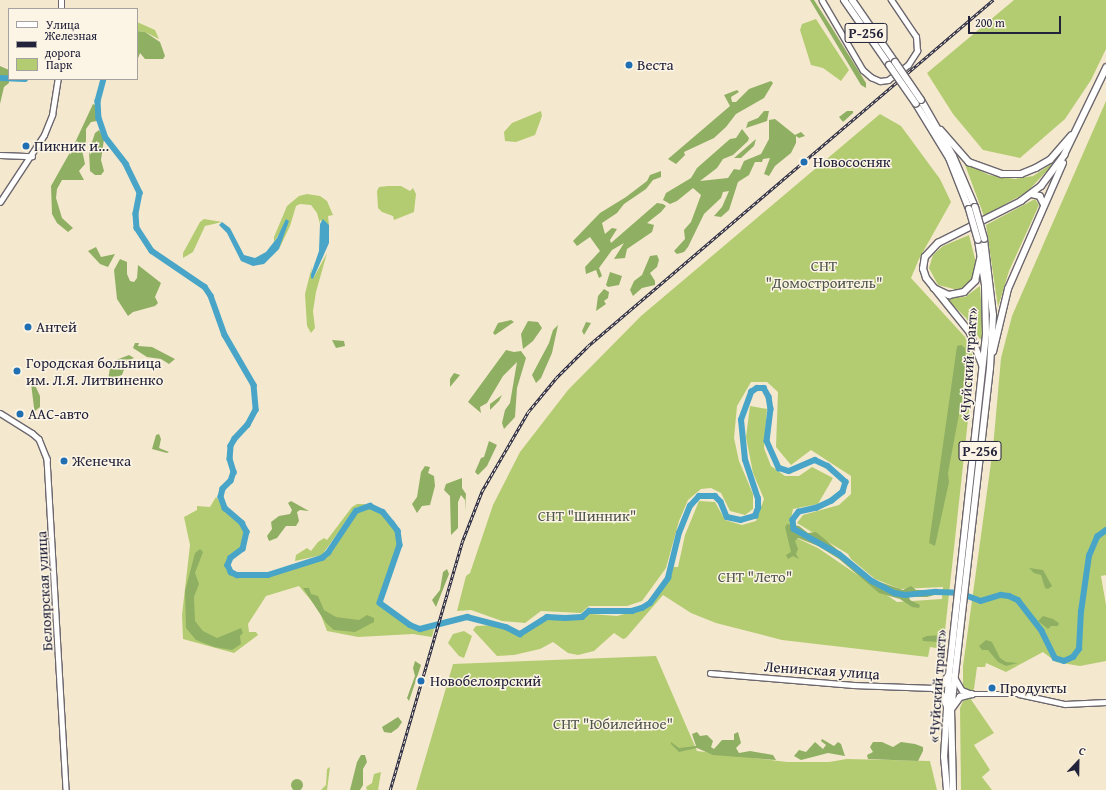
<!DOCTYPE html>
<html>
<head>
<meta charset="utf-8">
<style>
  body { margin:0 }
  #map { position:relative; width:1106px; height:790px; overflow:hidden; background:#f4e8ce; font-family:"Gentium Book Plus",serif }
  div>[style] { position:absolute }
  [style*='--x'] { left:calc(var(--x)*1px); top:calc(var(--y)*1px); width:calc(var(--w)*1px); rotate:calc(var(--a)*1deg) }
  .green>* { inset:0; background:#b4cc71 }
  .forest>* { inset:0; background:#8fb063 }
  .round { border-radius:50% }
  .water>* { inset:0; background:#49a5c7 }
  .river>* { height:5.5px; margin:-2.75px; padding:0 2.75px; transform-origin:2.75px; border-radius:2.75px; background:#49a5c7 }
  .roads { filter:drop-shadow(1px 0 #6c676e) drop-shadow(-1px 0 #6c676e) drop-shadow(0 1px #6c676e) drop-shadow(0 -1px #6c676e) }
  .minor>* { height:4.5px; margin:-2.25px; padding:0 2.25px; transform-origin:2.25px; border-radius:2.25px; background:#fff }
  .major>* { height:5.5px; margin:-2.75px; padding:0 2.75px; transform-origin:2.75px; border-radius:2.75px; background:#fff }
  .highway>* { height:6px; margin:-3px; padding:0 3px; transform-origin:3px; border-radius:3px; background:#fff }
  .rail>* { height:2.5px; margin-top:-1.25px; transform-origin:0; background:repeating-linear-gradient(90deg,#fcf5e5 0 3px,#22223b 0 6px); box-sizing:border-box; border-block:1px solid #22223b }
  .bridges { filter:drop-shadow(1px 0 #6c676e) drop-shadow(-1px 0 #6c676e) drop-shadow(0 1px #6c676e) drop-shadow(0 -1px #6c676e) }
  .highway-bridge>* { height:6px; margin:-3px; padding:0 3px; transform-origin:3px; border-radius:3px; background:#fff }
  .dots>* { width:11px; height:11px; translate:-50% -50%; box-sizing:border-box; border:2px solid #fcf5e5; border-radius:50% }
  span { translate:-50% -50%; white-space:nowrap; text-align:center; line-height:1.15; -webkit-text-stroke:3px #fcf5e5; paint-order:stroke }
  .shield-label span { padding:1px 3px; background:#fcf5e5; border:1px solid; border-radius:3px; -webkit-text-stroke-width:0 }
  .shield-label { font-size:14px; color:#22223b; font-weight:700 }
  .poi-label { font-size:15px; color:#22223b }
  .left { translate:0 -50%; text-align:left }
  .park-label { font-size:15px; color:#4e554b }
  .street-label { font-size:15px; color:#22223b }
  .legend { position:absolute; left:8px; top:8px; width:130px; height:72px; box-sizing:border-box; background:#fcf5e5; border:1px solid #a5a1a1; margin:0; padding:5px 7px; list-style:none; font-size:12px; color:#22223b }
  .legend li { display:flex; align-items:center; gap:8px; height:20px }
  .legend b { width:20px; border:1px solid #a5a1a1 }
  .north { position:absolute; left:1058px; top:742px; width:40px; height:40px; -webkit-text-stroke:3px #fcf5e5; paint-order:stroke; rotate:22deg; font-size:11px; font-weight:700; line-height:16px; text-align:center; color:#22223b }
  .north::after { content:''; display:block; margin:auto; width:14px; height:18px; background:#22223b; clip-path:polygon(50% 0,100% 100%,50% 72%,0 100%) }
  .scale { position:absolute; left:968px; top:16px; width:93px; height:18px; box-sizing:border-box; border:2px solid #22223b; border-top:0; padding-left:5px; font-size:12px; line-height:14px; white-space:nowrap; color:#22223b; -webkit-text-stroke:3px #fcf5e5; paint-order:stroke }
</style>
</head>
<body>
<div id="map">
  <div class="green">
    <div style="clip-path:polygon(1014px 0,1106px 0,1106px 49px,1091px 80px,1065px 119px,1020px 158px,983px 150px,953px 114px,927px 73px)"></div>
    <div style="clip-path:polygon(816px 19px,849px 70px,841px 81px,823px 68px,811px 65px,800px 30px,802px 24px)"></div>
    <div style="clip-path:polygon(137px 22px,155px 30px,159px 39px,145px 32px,137px 31px)"></div>
    <div style="clip-path:polygon(1106px 101px,1106px 575px,1101px 576px,1106px 605px,1106px 661px,1080px 666px,1056px 662px,1043px 652px,1006px 672px,986px 663px,985px 667px,977px 667px,974px 689px,971px 692px,963px 686px,963px 666px,993px 448px,1001px 358px,1012px 316px)"></div>
    <div style="clip-path:polygon(541px 111px,542px 116px,535px 135px,516px 142px,505px 141px,504px 132px,512px 123px)"></div>
    <div style="clip-path:polygon(880px 114px,901px 126px,940px 179px,951px 202px,919px 259px,911px 278px,965px 337px,973px 356px,972px 383px,943px 649px,930px 647px,928px 657px,782px 640px,716px 623px,691px 613px,663px 595px,626px 638px,623px 639px,614px 633px,594px 651px,578px 655px,568px 653px,553px 642px,540px 649px,514px 655px,497px 656px,473px 630px,476px 626px,494px 625px,520px 634px,547px 617px,565px 618px,591px 614px,617px 616px,647px 608px,671px 576px,673px 567px,678px 567px,685px 535px,699px 501px,715px 502px,725px 520px,742px 525px,756px 521px,764px 499px,753px 473px,746px 437px,750px 406px,767px 409px,764px 448px,771px 466px,785px 476px,799px 476px,812px 467px,833px 478px,818px 504px,793px 509px,788px 534px,818px 548px,897px 602px,942px 599px,943px 587px,900px 589px,875px 579px,851px 559px,848px 554px,797px 523px,803px 515px,839px 505px,851px 494px,851px 476px,811px 450px,791px 465px,776px 447px,778px 392px,767px 382px,751px 382px,737px 406px,734px 438px,739px 461px,753px 494px,753px 509px,745px 515px,730px 511px,721px 493px,711px 488px,701px 489px,688px 500px,679px 521px,666px 568px,642px 601px,627px 606px,589px 606px,581px 613px,541px 611px,525px 623px,502px 621px,471px 610px,457px 611px,466px 576px,470px 573px,493px 505px,520px 452px,568px 390px,641px 316px)"></div>
    <div style="clip-path:polygon(1056px 161px,1027px 192px,984px 216px,964px 162px,989px 175px,1015px 179px,1033px 176px)"></div>
    <div style="clip-path:polygon(388px 186px,401px 186px,410px 191px,413px 188px,416px 194px,414px 212px,394px 220px,393px 216px,382px 212px,378px 208px,377px 191px,379px 187px)"></div>
    <div style="clip-path:polygon(307px 194px,320px 196px,327px 201px,333px 215px,328px 216px,329px 225px,320px 220px,320px 224px,317px 213px,311px 205px,300px 204px,296px 206px,290px 226px,279px 249px,288px 219px,274px 242px,274px 237px,287px 206px,299px 196px)"></div>
    <div style="clip-path:polygon(1035px 199px,1039px 205px,1009px 271px,998px 307px,986px 225px)"></div>
    <div style="clip-path:polygon(204px 219px,222px 222px,205px 226px,193px 252px,183px 258px,183px 253px,200px 222px)"></div>
    <div style="clip-path:polygon(969px 235px,976px 263px,972px 279px,968px 285px,958px 290px,938px 285px,929px 268px,933px 255px,943px 246px)"></div>
    <div style="clip-path:polygon(327px 253px,316px 292px,313px 311px,315px 328px,311px 333px,307px 326px,305px 294px,312px 266px,311px 274px,313px 279px)"></div>
    <div style="clip-path:polygon(980px 286px,983px 329px,982px 338px,980px 339px,966px 318px,946px 298px,965px 297px)"></div>
    <div style="clip-path:polygon(216px 497px,247px 532px,243px 549px,228px 565px,231px 572px,237px 575px,268px 575px,302px 563px,313px 562px,328px 553px,356px 511px,370px 506px,377px 508px,398px 531px,399px 548px,380px 603px,411px 628px,419px 631px,434px 629px,432px 637px,413px 634px,358px 637px,327px 631px,319px 610px,299px 586px,266px 596px,248px 624px,249px 632px,256px 632px,258px 635px,234px 653px,183px 639px,182px 615px,190px 545px,184px 517px,197px 510px,197px 506px,210px 507px)"></div>
    <div style="clip-path:polygon(357px 504px,366px 504px,354px 510px,322px 555px,295px 561px,296px 555px,307px 548px,311px 551px,318px 542px,324px 538px,327px 540px,352px 507px)"></div>
    <div style="clip-path:polygon(464px 631px,472px 636px,464px 658px,459px 656px,448px 643px,453px 634px)"></div>
    <div style="clip-path:polygon(656px 656px,697px 751px,787px 762px,829px 762px,847px 759px,930px 761px,937px 790px,416px 790px,453px 664px)"></div>
    <div style="clip-path:polygon(970px 698px,994px 733px,974px 745px,990px 770px,982px 777px,992px 790px,961px 790px,960px 708px,963px 701px)"></div>
    <div style="clip-path:polygon(330px 767px,327px 790px,321px 790px,326px 785px,327px 769px)"></div>
    <div style="clip-path:polygon(381px 772px,378px 790px,367px 790px,366px 787px,372px 783px,374px 774px)"></div>
  </div>
  <div class="forest">
    <div style="clip-path:polygon(810px 0,814px 0,832px 28px,866px 83px,866px 88px,861px 85px)"></div>
    <div style="clip-path:polygon(137px 31px,145px 32px,160px 42px,165px 56px,163px 59px,145px 59px,140px 53px,137px 61px)"></div>
    <div style="clip-path:polygon(0 66px,9px 70px,9px 83px,4px 87px,0 104px)"></div>
    <div style="clip-path:polygon(771px 81px,773px 83px,764px 98px,736px 114px,726px 127px,714px 138px,684px 152px,685px 155px,676px 164px,668px 159px,730px 106px,724px 95px,737px 90px,739px 92px,731px 97px,732px 102px,736px 102px,749px 89px)"></div>
    <div style="clip-path:polygon(93px 104px,97px 106px,97px 121px,91px 122px,86px 129px,86px 141px,82px 150px,85px 164px,79px 171px,84px 180px,62px 180px,57px 189px,56px 198px,62px 218px,73px 228px,68px 232px,57px 223px,52px 214px,51px 186px,73px 147px)"></div>
    <div style="clip-path:polygon(764px 111px,769px 111px,767px 121px,746px 128px,748px 122px,758px 118px)"></div>
    <div style="clip-path:polygon(847px 111px,853px 111px,853px 113px,843px 122px,839px 117px)"></div>
    <div style="clip-path:polygon(775px 119px,795px 135px,801px 132px,805px 136px,799px 138px,796px 136px,796px 143px,791px 153px,775px 166px,769px 176px,764px 174px,770px 158px,763px 159px,762px 162px,755px 162px,749px 175px,738px 182px,729px 210px,721px 217px,714px 216px,722px 207px,729px 191px,723px 192px,721px 198px,704px 214px,688px 247px,684px 252px,677px 254px,674px 251px,685px 239px,684px 230px,691px 222px,701px 195px,693px 188px,677px 201px,670px 204px,663px 200px,666px 193px,691px 178px,697px 168px,730px 139px,736px 138px,742px 129px,749px 138px,748px 141px,733px 155px,723px 159px,717px 168px,700px 181px,728px 178px,734px 169px,740px 170px,744px 161px,761px 154px,769px 139px,769px 120px)"></div>
    <div style="clip-path:polygon(99px 130px,104px 139px,101px 160px,104px 171px,101px 175px,95px 175px,90px 171px,89px 151px,95px 133px)"></div>
    <div style="clip-path:polygon(756px 139px,754px 146px,741px 158px,734px 158px)"></div>
    <div style="clip-path:polygon(661px 171px,661px 177px,653px 180px,646px 189px,624px 204px,617px 213px,602px 223px,605px 234px,612px 228px,617px 229px,610px 240px,611px 243px,657px 203px,663px 204px,666px 206px,661px 212px,647px 223px,654px 225px,652px 232px,627px 249px,625px 258px,614px 259px,624px 243px,612px 250px,599px 268px,602px 276px,599px 278px,596px 270px,586px 274px,585px 267px,600px 251px,590px 237px,577px 246px,573px 241px,600px 213px,626px 197px,647px 181px,650px 175px)"></div>
    <div style="clip-path:polygon(96px 247px,101px 257px,115px 254px,108px 267px,100px 264px,88px 251px)"></div>
    <div style="clip-path:polygon(657px 255px,659px 260px,657px 267px,650px 273px,655px 281px,655px 285px,642px 288px,633px 296px,630px 290px,634px 281px,642px 275px,650px 256px)"></div>
    <div style="clip-path:polygon(120px 259px,127px 262px,127px 274px,130px 281px,134px 282px,137px 278px,138px 265px,161px 283px,155px 297px,158px 303px,155px 306px,133px 312px,128px 316px,117px 299px,114px 270px)"></div>
    <div style="clip-path:polygon(610px 272px,622px 276px,619px 285px,608px 287px,606px 285px)"></div>
    <div style="clip-path:polygon(604px 289px,609px 292px,608px 298px,604px 301px,606px 304px,596px 311px,598px 296px)"></div>
    <div style="clip-path:polygon(511px 320px,514px 322px,495px 335px,493px 333px,498px 323px)"></div>
    <div style="clip-path:polygon(528px 321px,538px 322px,542px 328px,533px 341px,523px 349px,521px 334px)"></div>
    <div style="clip-path:polygon(586px 322px,591px 323px,584px 335px,582px 331px)"></div>
    <div style="clip-path:polygon(558px 325px,552px 353px,541px 378px,536px 383px,532px 375px,549px 343px,553px 330px)"></div>
    <div style="clip-path:polygon(332px 340px,344px 341px,345px 346px,336px 348px)"></div>
    <div style="clip-path:polygon(135px 343px,139px 343px,138px 346px,152px 347px,175px 359px,169px 364px,161px 359px,147px 357px,133px 348px)"></div>
    <div style="clip-path:polygon(961px 345px,965px 348px,966px 356px,962px 398px,948px 473px,949px 482px,935px 546px,929px 543px,957px 346px)"></div>
    <div style="clip-path:polygon(506px 350px,514px 352px,521px 351px,526px 358px,517px 388px,515px 417px,504px 429px,502px 423px,505px 410px,510px 403px,517px 362px,503px 376px,487px 403px,480px 407px,481px 413px,468px 402px)"></div>
    <div style="clip-path:polygon(129px 355px,134px 358px,127px 361px,122px 375px,108px 380px,111px 362px)"></div>
    <div style="clip-path:polygon(454px 373px,460px 375px,450px 387px,450px 379px)"></div>
    <div style="clip-path:polygon(31px 383px,34px 383px,40px 396px,40px 407px,35px 411px,30px 409px,34px 408px)"></div>
    <div style="clip-path:polygon(502px 395px,499px 401px,490px 410px,490px 404px)"></div>
    <div style="clip-path:polygon(159px 434px,161px 439px,159px 448px,169px 452px,167px 453px,152px 449px,156px 435px)"></div>
    <div style="clip-path:polygon(489px 441px,497px 445px,487px 466px,478px 475px,475px 472px,481px 458px,484px 457px)"></div>
    <div style="clip-path:polygon(425px 466px,430px 467px,428px 473px,434px 476px,435px 486px,430px 505px,422px 506px,417px 513px,412px 504px,417px 497px,421px 472px)"></div>
    <div style="clip-path:polygon(462px 478px,462px 488px,466px 494px,465px 511px,465px 500px,461px 495px,458px 502px,458px 528px,451px 535px,450px 496px,444px 490px,446px 484px)"></div>
    <div style="clip-path:polygon(291px 501px,309px 511px,300px 510px,297px 512px,299px 521px,296px 526px,286px 526px,277px 538px,269px 541px,267px 536px,272px 529px,271px 522px,279px 516px,290px 514px,292px 510px,288px 503px)"></div>
    <div style="clip-path:polygon(787px 524px,799px 526px,808px 533px,816px 532px,874px 580px,903px 590px,911px 586px,916px 590px,940px 590px,938px 594px,927px 597px,909px 597px,910px 600px,920px 605px,919px 608px,912px 607px,900px 599px,879px 593px,839px 559px,818px 546px,798px 538px,795px 541px,798px 549px,796px 554px,799px 559px,793px 556px,788px 559px,786px 555px,791px 552px,785px 527px)"></div>
    <div style="clip-path:polygon(200px 549px,203px 552px,195px 573px,199px 584px,194px 597px,195px 621px,203px 631px,217px 638px,241px 628px,243px 633px,240px 636px,241px 644px,232px 650px,214px 647px,196px 640px,186px 628px,185px 591px,195px 553px)"></div>
    <div style="clip-path:polygon(1029px 568px,1043px 570px,1052px 586px,1048px 589px,1045px 588px,1041px 575px,1034px 573px)"></div>
    <div style="clip-path:polygon(447px 569px,449px 574px,436px 607px,432px 600px,440px 590px,443px 572px)"></div>
    <div style="clip-path:polygon(303px 588px,309px 588px,311px 594px,318px 596px,324px 610px,336px 617px,359px 620px,367px 615px,374px 618px,374px 622px,355px 632px,334px 630px,326px 623px)"></div>
    <div style="clip-path:polygon(1043px 616px,1053px 619px,1059px 623px,1058px 626px,1051px 626px,1048px 629px,1038px 621px)"></div>
    <div style="clip-path:polygon(943px 635px,947px 639px,944px 652px,938px 642px,923px 641px,922px 638px,927px 636px)"></div>
    <div style="clip-path:polygon(986px 640px,992px 642px,1000px 658px,1006px 662px,1018px 663px,1006px 666px,998px 662px,988px 650px,982px 650px,979px 646px)"></div>
    <div style="clip-path:polygon(415px 661px,421px 665px,409px 701px,407px 698px,415px 676px,413px 668px)"></div>
    <div style="clip-path:polygon(398px 717px,402px 722px,398px 728px,391px 733px,384px 732px,382px 727px)"></div>
    <div style="clip-path:polygon(697px 732px,700px 736px,707px 735px,713px 741px,711px 747px,714px 749px,722px 740px,734px 740px,734px 734px,738px 732px,741px 743px,736px 748px,739px 753px,750px 751px,773px 755px,776px 760px,713px 755px,697px 748px,679px 752px,671px 744px,671px 742px,679px 748px,696px 746px,692px 734px)"></div>
    <div style="clip-path:polygon(822px 739px,834px 746px,838px 742px,841px 744px,845px 756px,828px 753px,801px 760px,794px 756px,799px 750px,806px 752px,815px 742px,823px 749px,826px 745px,821px 741px)"></div>
    <div style="clip-path:polygon(873px 742px,882px 742px,893px 747px,901px 742px,915px 744px,923px 747px,923px 751px,918px 761px,868px 759px,867px 755px,873px 752px,870px 747px)"></div>
    <div style="clip-path:polygon(361px 755px,365px 755px,367px 762px,363px 769px,363px 785px,360px 790px,350px 790px,357px 762px)"></div>
    <div class="round" style="left:291px;top:779px;width:12px;height:12px"></div>
  </div>
  <div class="water">
    <div style="clip-path:polygon(286px 219px,289px 221px,279px 249px,264px 264px,253px 266px,241px 261px,227px 233px,219px 225px,222px 222px,230px 228px,244px 255px,255px 258px,266px 252px,277px 238px)"></div>
    <div style="clip-path:polygon(323px 219px,329px 225px,329px 243px,313px 279px,311px 278px,311px 274px,319px 251px,320px 224px)"></div>
  </div>
  <div class="river">
    <div style="--x:0;--y:78;--w:25;--a:2"></div>
    <div style="--x:104;--y:79;--w:23;--a:105"></div>
    <div style="--x:98;--y:101;--w:17;--a:87"></div>
    <div style="--x:99;--y:118;--w:21;--a:71"></div>
    <div style="--x:106;--y:138;--w:33;--a:52"></div>
    <div style="--x:126;--y:164;--w:32;--a:64"></div>
    <div style="--x:140;--y:193;--w:21;--a:101"></div>
    <div style="--x:136;--y:214;--w:14;--a:86"></div>
    <div style="--x:137;--y:228;--w:27;--a:57"></div>
    <div style="--x:152;--y:251;--w:64;--a:34.2"></div>
    <div style="--x:205;--y:287;--w:11;--a:56"></div>
    <div style="--x:211;--y:296;--w:41;--a:70.3"></div>
    <div style="--x:225;--y:335;--w:58;--a:59.9"></div>
    <div style="--x:254;--y:385;--w:25;--a:85"></div>
    <div style="--x:256;--y:410;--w:17;--a:118"></div>
    <div style="--x:248;--y:425;--w:19;--a:133"></div>
    <div style="--x:235;--y:439;--w:8;--a:120"></div>
    <div style="--x:231;--y:446;--w:13;--a:94"></div>
    <div style="--x:230;--y:459;--w:14;--a:73"></div>
    <div style="--x:234;--y:472;--w:9;--a:108"></div>
    <div style="--x:231;--y:481;--w:11;--a:135"></div>
    <div style="--x:223;--y:489;--w:8;--a:104"></div>
    <div style="--x:221;--y:497;--w:12;--a:70"></div>
    <div style="--x:225;--y:508;--w:23;--a:41"></div>
    <div style="--x:242;--y:523;--w:10;--a:61"></div>
    <div style="--x:247;--y:532;--w:17;--a:103"></div>
    <div style="--x:243;--y:549;--w:15;--a:143"></div>
    <div style="--x:231;--y:558;--w:8;--a:113"></div>
    <div style="--x:228;--y:565;--w:8;--a:67"></div>
    <div style="--x:231;--y:572;--w:7;--a:27"></div>
    <div style="--x:237;--y:575;--w:31;--a:0"></div>
    <div style="--x:268;--y:575;--w:57;--a:-17.5"></div>
    <div style="--x:322;--y:558;--w:8;--a:-40"></div>
    <div style="--x:328;--y:553;--w:50;--a:-56.3"></div>
    <div style="--x:356;--y:511;--w:15;--a:-20"></div>
    <div style="--x:370;--y:506;--w:14;--a:25"></div>
    <div style="--x:383;--y:512;--w:14;--a:51"></div>
    <div style="--x:392;--y:523;--w:10;--a:53"></div>
    <div style="--x:398;--y:531;--w:14;--a:82"></div>
    <div style="--x:400;--y:545;--w:61;--a:109"></div>
    <div style="--x:380;--y:603;--w:37;--a:36"></div>
    <div style="--x:410;--y:625;--w:11;--a:22"></div>
    <div style="--x:420;--y:629;--w:49;--a:-14.3"></div>
    <div style="--x:467;--y:617;--w:40;--a:14.4"></div>
    <div style="--x:506;--y:627;--w:16;--a:27"></div>
    <div style="--x:520;--y:634;--w:32;--a:-32"></div>
    <div style="--x:547;--y:617;--w:18;--a:3"></div>
    <div style="--x:565;--y:618;--w:17;--a:-3"></div>
    <div style="--x:582;--y:617;--w:9;--a:-41"></div>
    <div style="--x:589;--y:611;--w:43;--a:0"></div>
    <div style="--x:632;--y:611;--w:10;--a:-17"></div>
    <div style="--x:642;--y:608;--w:9;--a:-32"></div>
    <div style="--x:650;--y:603;--w:31;--a:-54"></div>
    <div style="--x:668;--y:578;--w:46;--a:-76.3"></div>
    <div style="--x:679;--y:533;--w:29;--a:-68"></div>
    <div style="--x:690;--y:506;--w:13;--a:-48"></div>
    <div style="--x:699;--y:496;--w:16;--a:0"></div>
    <div style="--x:715;--y:496;--w:8;--a:45"></div>
    <div style="--x:721;--y:502;--w:16;--a:68"></div>
    <div style="--x:727;--y:517;--w:14;--a:12"></div>
    <div style="--x:741;--y:520;--w:15;--a:-16"></div>
    <div style="--x:755;--y:516;--w:9;--a:-69"></div>
    <div style="--x:758;--y:508;--w:9;--a:-90"></div>
    <div style="--x:758;--y:499;--w:41;--a:-108.4"></div>
    <div style="--x:745;--y:460;--w:40;--a:-95.7"></div>
    <div style="--x:741;--y:420;--w:30;--a:-70"></div>
    <div style="--x:751;--y:392;--w:7;--a:-34"></div>
    <div style="--x:757;--y:388;--w:7;--a:0"></div>
    <div style="--x:764;--y:388;--w:10;--a:61"></div>
    <div style="--x:769;--y:397;--w:12;--a:81"></div>
    <div style="--x:771;--y:409;--w:32;--a:97"></div>
    <div style="--x:767;--y:441;--w:30;--a:66"></div>
    <div style="--x:779;--y:468;--w:10;--a:17"></div>
    <div style="--x:789;--y:471;--w:28;--a:-23"></div>
    <div style="--x:815;--y:460;--w:14;--a:25"></div>
    <div style="--x:828;--y:466;--w:24;--a:42"></div>
    <div style="--x:846;--y:482;--w:10;--a:107"></div>
    <div style="--x:843;--y:492;--w:14;--a:141"></div>
    <div style="--x:832;--y:501;--w:17;--a:155"></div>
    <div style="--x:817;--y:508;--w:18;--a:167"></div>
    <div style="--x:799;--y:512;--w:10;--a:127"></div>
    <div style="--x:793;--y:520;--w:9;--a:84"></div>
    <div style="--x:794;--y:529;--w:51;--a:29.1"></div>
    <div style="--x:839;--y:554;--w:43;--a:39.3"></div>
    <div style="--x:872;--y:581;--w:26;--a:28"></div>
    <div style="--x:895;--y:593;--w:10;--a:11"></div>
    <div style="--x:905;--y:595;--w:31;--a:-6"></div>
    <div style="--x:936;--y:592;--w:24;--a:2"></div>
    <div style="--x:960;--y:593;--w:22;--a:21"></div>
    <div style="--x:981;--y:601;--w:21;--a:-17"></div>
    <div style="--x:1001;--y:595;--w:8;--a:7"></div>
    <div style="--x:1009;--y:596;--w:10;--a:24"></div>
    <div style="--x:1018;--y:600;--w:39;--a:52"></div>
    <div style="--x:1042;--y:631;--w:30;--a:64"></div>
    <div style="--x:1055;--y:658;--w:9;--a:18"></div>
    <div style="--x:1064;--y:661;--w:10;--a:-24"></div>
    <div style="--x:1073;--y:657;--w:10;--a:-53"></div>
    <div style="--x:1079;--y:649;--w:37;--a:-87"></div>
    <div style="--x:1081;--y:612;--w:57;--a:-81.9"></div>
    <div style="--x:1089;--y:556;--w:21;--a:-67"></div>
    <div style="--x:1097;--y:537;--w:11;--a:-38"></div>
  </div>
  <div class="roads">
    <div class="minor">
      <div style="--x:822;--y:0;--w:81;--a:59.6"></div>
      <div style="--x:863;--y:70;--w:11;--a:41"></div>
      <div style="--x:871;--y:77;--w:10;--a:24"></div>
      <div style="--x:880;--y:81;--w:8;--a:-7"></div>
      <div style="--x:888;--y:80;--w:25;--a:-37"></div>
      <div style="--x:908;--y:65;--w:17;--a:-57"></div>
      <div style="--x:917;--y:51;--w:14;--a:-94"></div>
      <div style="--x:916;--y:37;--w:45;--a:-124"></div>
      <div style="--x:61;--y:9;--w:9;--a:-90"></div>
      <div style="--x:0;--y:155;--w:32;--a:2"></div>
      <div style="--x:0;--y:202;--w:80;--a:-56.7"></div>
      <div style="--x:44;--y:135;--w:22;--a:-68"></div>
      <div style="--x:52;--y:115;--w:36;--a:-81"></div>
      <div style="--x:0;--y:413;--w:38;--a:32"></div>
      <div style="--x:32;--y:433;--w:9;--a:41"></div>
      <div style="--x:39;--y:439;--w:22;--a:68"></div>
      <div style="--x:47;--y:459;--w:332;--a:86.7"></div>
      <div style="--x:710;--y:673;--w:144;--a:4.8"></div>
      <div style="--x:853;--y:685;--w:80;--a:2.1"></div>
      <div style="--x:933;--y:688;--w:11;--a:34"></div>
      <div style="--x:942;--y:694;--w:12;--a:70"></div>
      <div style="--x:955;--y:678;--w:14;--a:60"></div>
      <div style="--x:962;--y:690;--w:11;--a:22"></div>
      <div style="--x:972;--y:694;--w:47;--a:0"></div>
      <div style="--x:1019;--y:694;--w:47;--a:12.3"></div>
      <div style="--x:1065;--y:704;--w:41;--a:-2.8"></div>
    </div>
    <div class="major">
      <div style="--x:941;--y:130;--w:43;--a:48.8"></div>
      <div style="--x:969;--y:162;--w:35;--a:20"></div>
      <div style="--x:1002;--y:174;--w:19;--a:0"></div>
      <div style="--x:1021;--y:174;--w:16;--a:-22"></div>
      <div style="--x:1036;--y:168;--w:16;--a:-30"></div>
      <div style="--x:1050;--y:160;--w:32;--a:-49"></div>
      <div style="--x:1032;--y:194;--w:8;--a:14"></div>
      <div style="--x:1040;--y:196;--w:9;--a:63"></div>
      <div style="--x:934;--y:288;--w:17;--a:25"></div>
      <div style="--x:949;--y:295;--w:15;--a:-11"></div>
      <div style="--x:964;--y:292;--w:16;--a:-45"></div>
      <div style="--x:975;--y:281;--w:22;--a:-77"></div>
      <div style="--x:993;--y:352;--w:65;--a:-76.6"></div>
      <div style="--x:1008;--y:289;--w:137;--a:-66.4"></div>
      <div style="--x:982;--y:365;--w:34;--a:-111"></div>
      <div style="--x:970;--y:333;--w:70;--a:-128.7"></div>
      <div style="--x:926;--y:278;--w:9;--a:-108"></div>
      <div style="--x:923;--y:269;--w:12;--a:-81"></div>
      <div style="--x:925;--y:257;--w:19;--a:-47"></div>
      <div style="--x:938;--y:243;--w:93;--a:-26.8"></div>
      <div style="--x:1021;--y:201;--w:25;--a:-37"></div>
      <div style="--x:1041;--y:186;--w:39;--a:-53"></div>
      <div style="--x:1064;--y:155;--w:97;--a:-64.2"></div>
    </div>
    <div class="highway">
      <div style="--x:844;--y:0;--w:79;--a:55.3"></div>
      <div style="--x:852;--y:0;--w:75;--a:55.3"></div>
      <div style="--x:921;--y:100;--w:64;--a:60.3"></div>
      <div style="--x:953;--y:156;--w:56;--a:66.7"></div>
      <div style="--x:916;--y:104;--w:63;--a:58.6"></div>
      <div style="--x:949;--y:158;--w:55;--a:68.6"></div>
      <div style="--x:933;--y:688;--w:11;--a:-22"></div>
      <div style="--x:943;--y:684;--w:9;--a:-58"></div>
      <div style="--x:952;--y:708;--w:14;--a:-54"></div>
      <div style="--x:960;--y:697;--w:12;--a:-14"></div>
      <div style="--x:947;--y:790;--w:33;--a:-95"></div>
      <div style="--x:944;--y:757;--w:82;--a:-86.5"></div>
      <div style="--x:949;--y:675;--w:344;--a:-83.8"></div>
      <div style="--x:986;--y:333;--w:48;--a:-91.2"></div>
      <div style="--x:985;--y:285;--w:46;--a:-98.8"></div>
      <div style="--x:953;--y:790;--w:80;--a:-91.4"></div>
      <div style="--x:951;--y:710;--w:344;--a:-83.5"></div>
      <div style="--x:990;--y:368;--w:53;--a:-86.8"></div>
      <div style="--x:993;--y:315;--w:77;--a:-96.8"></div>
    </div>
  </div>
  <div class="rail">
    <div style="--x:390;--y:790;--w:258;--a:-73.8"></div>
    <div style="--x:462;--y:542;--w:55;--a:-68.6"></div>
    <div style="--x:482;--y:491;--w:91;--a:-59.8"></div>
    <div style="--x:528;--y:412;--w:44;--a:-50.5"></div>
    <div style="--x:556;--y:378;--w:45;--a:-45"></div>
    <div style="--x:588;--y:346;--w:533;--a:-40.51"></div>
  </div>
  <div class="bridges">
    <div class="highway-bridge">
      <div style="--x:895;--y:62;--w:46;--a:55.6"></div>
      <div style="--x:889;--y:65;--w:47;--a:55.3"></div>
      <div style="--x:975;--y:207;--w:33;--a:74"></div>
      <div style="--x:969;--y:209;--w:32;--a:74"></div>
    </div>
  </div>
  <div class="dots">
    <div style="left:629px;top:65px;background:#1f6fb2"></div>
    <div style="left:26px;top:146px;background:#1f6fb2"></div>
    <div style="left:804px;top:162px;background:#1f6fb2"></div>
    <div style="left:28px;top:327px;background:#1f6fb2"></div>
    <div style="left:17px;top:371px;background:#1f6fb2"></div>
    <div style="left:20px;top:414px;background:#1f6fb2"></div>
    <div style="left:64px;top:461px;background:#1f6fb2"></div>
    <div style="left:421px;top:681px;background:#1f6fb2"></div>
    <div style="left:992px;top:688px;background:#1f6fb2"></div>
  </div>
  <div class="shield-label">
    <span style="left:866px;top:33px">Р-256</span>
    <span style="left:980px;top:451px">Р-256</span>
  </div>
  <div class="poi-label">
    <span class="left" style="left:637px;top:65px">Веста</span>
    <span class="left" style="left:34px;top:146px">Пикник и...</span>
    <span class="left" style="left:813px;top:162px">Новососняк</span>
    <span class="left" style="left:36px;top:327px">Антей</span>
    <span class="left" style="left:26px;top:371px">Городская больница<br>им. Л.Я. Литвиненко</span>
    <span class="left" style="left:28px;top:414px">ААС-авто</span>
    <span class="left" style="left:72px;top:461px">Женечка</span>
    <span class="left" style="left:430px;top:681px">Новобелоярский</span>
    <span class="left" style="left:1000px;top:688px">Продукты</span>
  </div>
  <div class="park-label">
    <span style="left:824px;top:274px">СНТ<br>"Домостроитель"</span>
    <span style="left:587px;top:516px">СНТ "Шинник"</span>
    <span style="left:755px;top:577px">СНТ "Лето"</span>
    <span style="left:613px;top:724px">СНТ "Юбилейное"</span>
  </div>
  <div class="street-label">
    <span style="left:968px;top:364px;rotate:-86deg">«Чуйский тракт»</span>
    <span style="left:44px;top:591px;rotate:-93deg">Белоярская улица</span>
    <span style="left:822px;top:670px;rotate:4deg">Ленинская улица</span>
    <span style="left:937px;top:686px;rotate:-86deg">«Чуйский тракт»</span>
  </div>
  <ul class="legend">
  <li><b style="height:5px;background:#fff"></b>Улица</li>
  <li><b style="height:5px;background:#22223b"></b>Железная дорога</li>
  <li><b style="height:11px;background:#b4cc71"></b>Парк</li>
  </ul>
  <div class="north">С</div>
  <div class="scale">200 m</div>
</div>
</body>
</html>
